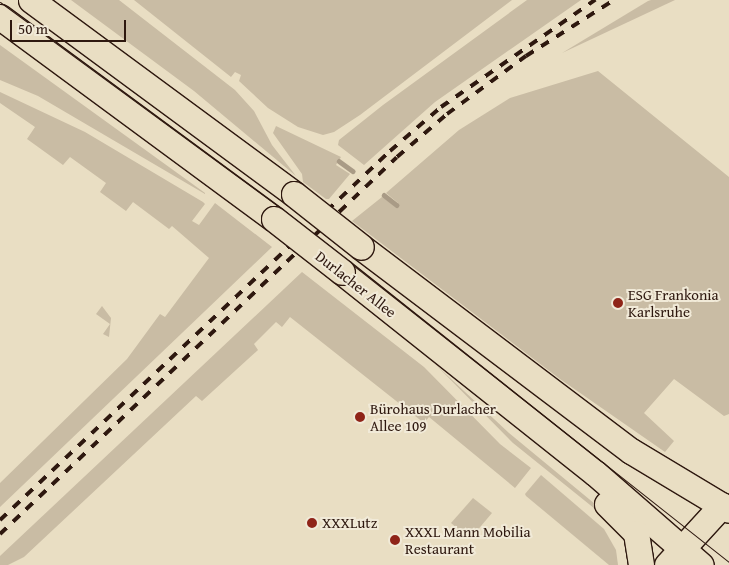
<!DOCTYPE html>
<html>
<head>
<meta charset="utf-8">
<style>
  body { margin:0 }
  #map { position:relative; width:729px; height:565px; overflow:hidden; background:#e9dec3; font-family:"Gentium Book Plus",serif }
  div>[style] { position:absolute }
  [style*='--x'] { left:calc(var(--x)*1px); top:calc(var(--y)*1px); width:calc(var(--w)*1px); rotate:calc(var(--a)*1deg) }
  .green>* { inset:0; background:#c9bca4 }
  .stream>* { height:4.5px; margin:-2.25px; padding:0 2.25px; transform-origin:2.25px; border-radius:2.25px; background:#a99b86 }
  .roads { filter:drop-shadow(1px 0 #2e180f) drop-shadow(-1px 0 #2e180f) drop-shadow(0 1px #2e180f) drop-shadow(0 -1px #2e180f) }
  .major>* { height:25px; margin:-12.5px; padding:0 12.5px; transform-origin:12.5px; border-radius:12.5px; background:#e9dec3 }
  .tram>* { height:1px; margin:-0.5px; padding:0 0.5px; transform-origin:0.5px; border-radius:0.5px; background:#2e180f }
  .rail>* { height:4px; margin-top:-2px; transform-origin:0; background:repeating-linear-gradient(90deg,#2e180f 0 9px,transparent 0 18px) }
  .bridges { filter:drop-shadow(1px 0 #2e180f) drop-shadow(-1px 0 #2e180f) drop-shadow(0 1px #2e180f) drop-shadow(0 -1px #2e180f) }
  .major-bridge>* { height:25px; margin:-12.5px; padding:0 12.5px; transform-origin:12.5px; border-radius:12.5px; background:#e9dec3 }
  .dots>* { width:14px; height:14px; translate:-50% -50%; box-sizing:border-box; border:2px solid #f1ead8; border-radius:50% }
  span { translate:-50% -50%; white-space:nowrap; text-align:center; line-height:1.15; -webkit-text-stroke:4px #f1ead8; paint-order:stroke }
  .street-label { font-size:15px; color:#2e180f }
  .poi-label { font-size:15px; color:#2e180f }
  .left { translate:0 -50%; text-align:left }
  .scale { position:absolute; left:10px; top:20px; width:116px; height:22px; box-sizing:border-box; border:2px solid #2e180f; border-top:0; padding-left:6px; font-size:15px; line-height:18px; white-space:nowrap; color:#2e180f; -webkit-text-stroke:4px #f1ead8; paint-order:stroke }
</style>
</head>
<body>
<div id="map">
  <div class="green">
    <div style="clip-path:polygon(71px 0,119px 0,235px 90px,254px 111px,272px 145px,296px 176px,194px 91px)"></div>
    <div style="clip-path:polygon(134px 0,512px 0,360px 115px,334px 132px,323px 135px,298px 127px,268px 108px,239px 81px,241px 75px,235px 72px,231px 77px)"></div>
    <div style="clip-path:polygon(527px 0,581px 0,435px 102px,364px 165px,338px 145px,339px 140px,383px 105px)"></div>
    <div style="clip-path:polygon(651px 0,675px 0,562px 53px,648px 1px)"></div>
    <div style="clip-path:polygon(0 45px,205px 193px,205px 194px,38px 96px,0 80px)"></div>
    <div style="clip-path:polygon(598px 71px,729px 177px,729px 414px,724px 416px,674px 379px,644px 413px,674px 441px,665px 452px,560px 379px,352px 221px,382px 197px,396px 207px,398px 203px,386px 193px,459px 130px,510px 98px)"></div>
    <div style="clip-path:polygon(0 92px,85px 132px,203px 202px,205px 204px,192px 221px,199px 225px,215px 203px,272px 247px,0 507px,0 483px,127px 359px,160px 314px,165px 317px,209px 258px,172px 226px,169px 229px,133px 202px,126px 211px,100px 192px,106px 183px,70px 157px,63px 165px,27px 139px,35px 127px,0 103px)"></div>
    <div style="clip-path:polygon(276px 126px,341px 157px,336px 165px,350px 174px,329px 199px,326px 199px,303px 182px,302px 174px,273px 133px)"></div>
    <div style="clip-path:polygon(302px 272px,424px 367px,500px 444px,531px 468px,515px 488px,429px 417px,424px 423px,290px 317px,282px 327px,276px 322px,254px 344px,258px 350px,202px 401px,196px 396px,24px 557px,8px 565px,0 565px,0 556px)"></div>
    <div style="clip-path:polygon(102px 306px,111px 318px,109px 337px,103px 334px,110px 324px,96px 314px)"></div>
    <div style="clip-path:polygon(435px 364px,509px 433px,612px 518px,610px 521px,513px 443px)"></div>
    <div style="clip-path:polygon(541px 475px,604px 529px,616px 550px,618px 565px,609px 565px,526px 496px,525px 494px)"></div>
    <div style="clip-path:polygon(473px 498px,492px 513px,470px 539px,451px 523px)"></div>
  </div>
  <div class="stream">
    <div style="--x:339;--y:161;--w:17;--a:36"></div>
    <div style="--x:384;--y:195;--w:16;--a:38"></div>
  </div>
  <div class="roads">
    <div class="major">
      <div style="--x:31;--y:0;--w:327;--a:36.4"></div>
      <div style="--x:0;--y:17;--w:340;--a:36.4"></div>
      <div style="--x:361;--y:247;--w:338;--a:37.1"></div>
      <div style="--x:631;--y:451;--w:114;--a:31"></div>
      <div style="--x:342;--y:272;--w:323;--a:38.5"></div>
      <div style="--x:595;--y:473;--w:140;--a:41"></div>
      <div style="--x:607;--y:504;--w:41;--a:45"></div>
      <div style="--x:636;--y:533;--w:32;--a:81"></div>
      <div style="--x:667;--y:565;--w:81;--a:-47.5"></div>
    </div>
  </div>
  <div class="tram">
    <div style="--x:0;--y:2;--w:350;--a:36.3"></div>
    <div style="--x:282;--y:209;--w:570;--a:38.3"></div>
  </div>
  <div class="rail">
    <div style="--x:0;--y:520;--w:537;--a:-43.42"></div>
    <div style="--x:390;--y:151;--w:67;--a:-40.8"></div>
    <div style="--x:441;--y:107;--w:188;--a:-34.8"></div>
    <div style="--x:0;--y:534;--w:547;--a:-43.52"></div>
    <div style="--x:397;--y:157;--w:66;--a:-40.7"></div>
    <div style="--x:447;--y:114;--w:98;--a:-36.3"></div>
    <div style="--x:526;--y:56;--w:104;--a:-32.5"></div>
  </div>
  <div class="bridges">
    <div class="major-bridge">
      <div style="--x:294;--y:194;--w:85;--a:38.3"></div>
      <div style="--x:274;--y:219;--w:86;--a:37.9"></div>
    </div>
  </div>
  <div class="dots">
    <div style="left:618px;top:303px;background:#8f2418"></div>
    <div style="left:360px;top:417px;background:#8f2418"></div>
    <div style="left:312px;top:523px;background:#8f2418"></div>
    <div style="left:395px;top:540px;background:#8f2418"></div>
  </div>
  <div class="street-label">
    <span style="left:356px;top:284px;rotate:38deg">Durlacher Allee</span>
  </div>
  <div class="poi-label">
    <span class="left" style="left:628px;top:303px">ESG Frankonia<br>Karlsruhe</span>
    <span class="left" style="left:370px;top:417px">Bürohaus Durlacher<br>Allee 109</span>
    <span class="left" style="left:322px;top:523px">XXXLutz</span>
    <span class="left" style="left:405px;top:540px">XXXL Mann Mobilia<br>Restaurant</span>
  </div>
  <div class="scale">50 m</div>
</div>
</body>
</html>
